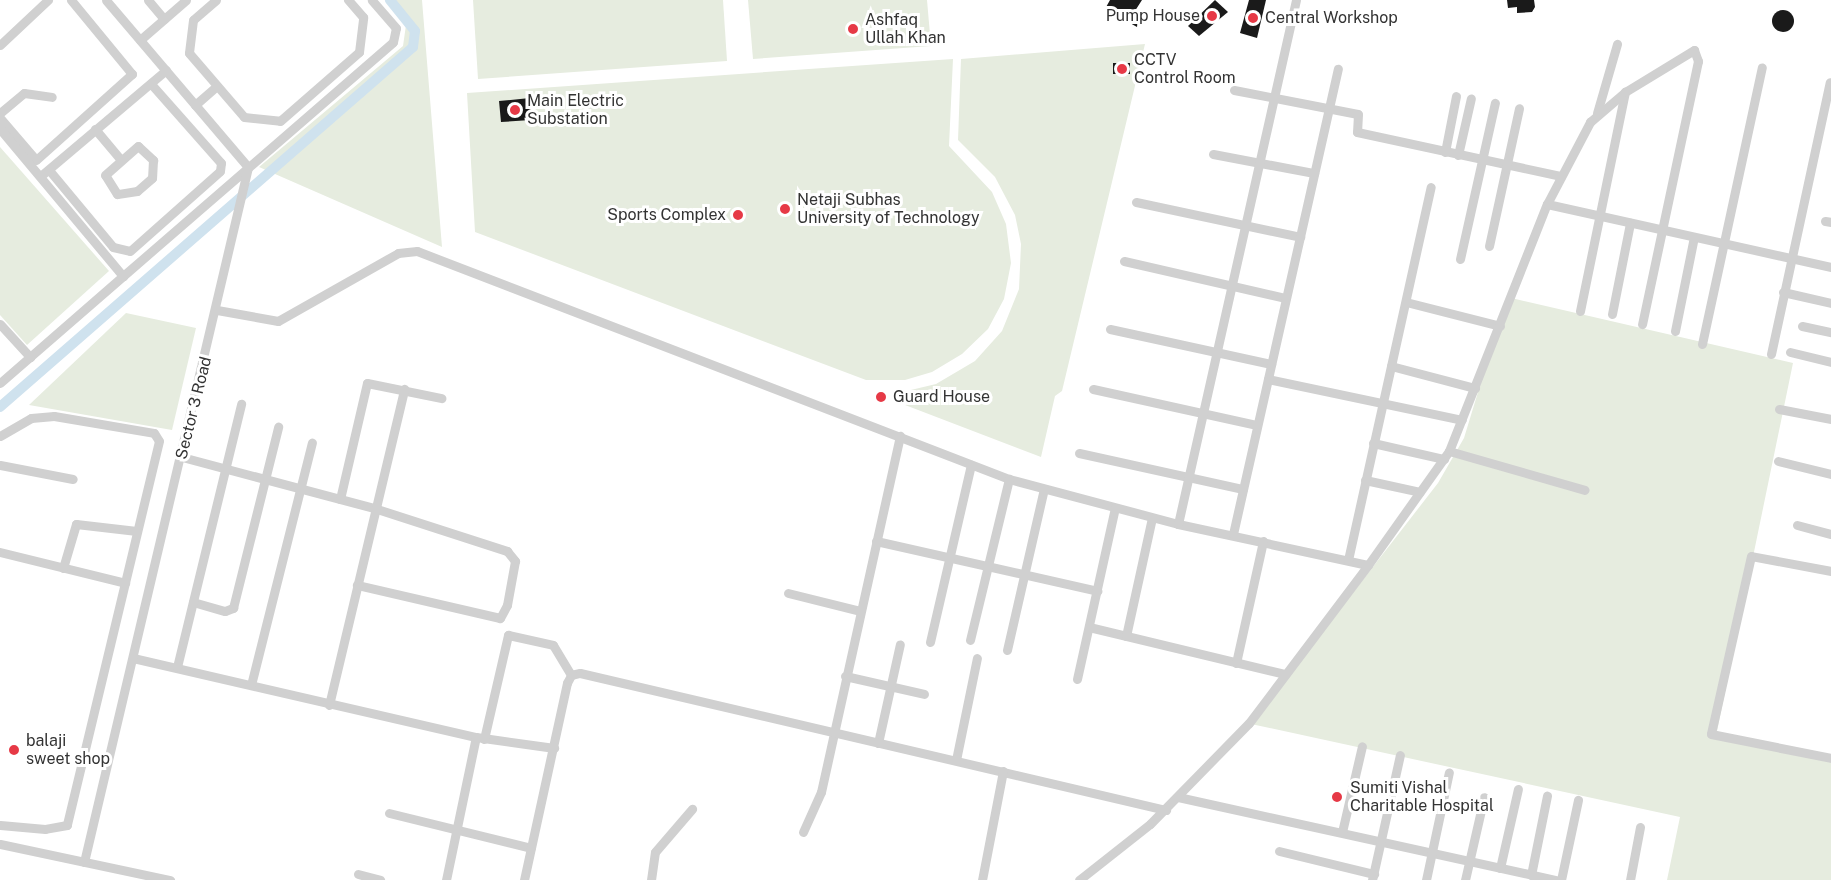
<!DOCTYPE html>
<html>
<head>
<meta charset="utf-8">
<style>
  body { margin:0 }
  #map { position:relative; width:1831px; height:880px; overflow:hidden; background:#fff; font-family:"Public Sans",sans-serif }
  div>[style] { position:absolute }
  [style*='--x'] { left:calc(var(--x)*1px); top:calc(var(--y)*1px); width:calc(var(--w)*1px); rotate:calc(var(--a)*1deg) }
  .green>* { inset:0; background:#e6ecdf }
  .canal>* { height:10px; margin:-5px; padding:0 5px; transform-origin:5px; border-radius:5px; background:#cfe2ee }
  .building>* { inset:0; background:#1a1a1a }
  .round { border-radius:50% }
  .minor>* { height:9px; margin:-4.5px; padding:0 4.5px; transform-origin:4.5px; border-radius:4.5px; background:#d0d0d0 }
  .dots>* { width:16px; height:16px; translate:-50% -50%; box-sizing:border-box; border:3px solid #fff; border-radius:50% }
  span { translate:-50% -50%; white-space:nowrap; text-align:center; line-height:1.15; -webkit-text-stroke:6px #fff; paint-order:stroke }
  .poi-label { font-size:16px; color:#333 }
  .right { translate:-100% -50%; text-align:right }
  .left { translate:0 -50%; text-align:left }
  .street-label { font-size:16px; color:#333 }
</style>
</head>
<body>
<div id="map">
  <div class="green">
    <div style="clip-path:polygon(385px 0,422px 0,442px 247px,259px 167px,403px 46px,406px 25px)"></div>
    <div style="clip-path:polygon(473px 0,723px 0,727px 61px,478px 79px)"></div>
    <div style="clip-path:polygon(748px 0,927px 0,931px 46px,753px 59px)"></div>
    <div style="clip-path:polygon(1145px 44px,1062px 391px,1055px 396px,1041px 457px,892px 400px,894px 394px,936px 384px,975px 361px,1002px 331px,1019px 289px,1021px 244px,1015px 215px,995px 177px,958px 140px,961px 59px)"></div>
    <div style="clip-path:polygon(953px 59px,949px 146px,992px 192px,1006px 224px,1011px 263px,1004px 299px,988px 329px,962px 354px,932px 372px,905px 380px,866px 380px,475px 232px,467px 93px)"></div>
    <div style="clip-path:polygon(0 147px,109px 271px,27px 345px,0 315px)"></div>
    <div style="clip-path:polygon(1507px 297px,1793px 363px,1716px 736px,1831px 759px,1831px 880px,1667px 880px,1680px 817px,1251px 724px,1438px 483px,1464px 438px)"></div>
    <div style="clip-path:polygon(126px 313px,196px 328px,172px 430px,29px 405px)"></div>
  </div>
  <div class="canal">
    <div style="--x:0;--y:407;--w:548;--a:-41.08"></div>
    <div style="--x:413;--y:47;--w:16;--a:-83"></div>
    <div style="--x:415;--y:31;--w:40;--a:-129"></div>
  </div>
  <div class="building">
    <div style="clip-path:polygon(1110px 0,1142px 0,1133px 14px,1141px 20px,1137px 27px,1105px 9px)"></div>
    <div style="clip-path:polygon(1215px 0,1228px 12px,1199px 36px,1188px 26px)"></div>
    <div style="clip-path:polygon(1249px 0,1266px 0,1257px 38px,1240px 33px)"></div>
    <div style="clip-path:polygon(1507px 0,1534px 0,1535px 7px,1532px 12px,1517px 13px,1517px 7px,1508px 8px)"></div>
    <div class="round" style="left:1772px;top:10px;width:22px;height:22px"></div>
    <div style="clip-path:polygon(1113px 63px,1130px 63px,1130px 74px,1113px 74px)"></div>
    <div style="clip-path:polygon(530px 98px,531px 120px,501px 122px,499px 101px)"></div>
  </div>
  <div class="minor">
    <div style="--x:148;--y:0;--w:25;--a:50"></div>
    <div style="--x:216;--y:0;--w:30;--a:139"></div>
    <div style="--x:193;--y:20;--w:33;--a:97"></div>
    <div style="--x:189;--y:53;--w:84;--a:49.3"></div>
    <div style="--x:244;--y:117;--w:36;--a:6"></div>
    <div style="--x:280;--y:121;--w:105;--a:-41.1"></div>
    <div style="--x:359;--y:52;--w:35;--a:-83"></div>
    <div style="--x:363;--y:17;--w:23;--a:-131"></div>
    <div style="--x:140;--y:40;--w:61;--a:-41"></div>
    <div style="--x:0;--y:45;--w:66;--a:-43.2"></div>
    <div style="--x:1234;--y:90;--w:126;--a:11"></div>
    <div style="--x:1358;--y:114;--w:18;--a:93"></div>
    <div style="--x:1357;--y:132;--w:209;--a:12.2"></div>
    <div style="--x:195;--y:105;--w:29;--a:-41"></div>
    <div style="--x:0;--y:113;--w:31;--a:-40"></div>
    <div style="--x:24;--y:93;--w:28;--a:8"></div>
    <div style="--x:1597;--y:113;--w:72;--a:-73.8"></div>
    <div style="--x:0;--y:118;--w:55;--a:49.4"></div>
    <div style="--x:36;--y:160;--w:129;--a:-41.9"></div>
    <div style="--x:132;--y:74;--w:96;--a:-129.5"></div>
    <div style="--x:0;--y:129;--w:192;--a:50.1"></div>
    <div style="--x:123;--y:276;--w:163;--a:139"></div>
    <div style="--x:95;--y:129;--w:39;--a:50"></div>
    <div style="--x:138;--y:146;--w:21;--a:43"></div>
    <div style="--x:153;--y:160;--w:18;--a:93"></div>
    <div style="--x:152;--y:178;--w:20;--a:139"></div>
    <div style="--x:137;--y:191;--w:20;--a:171"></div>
    <div style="--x:117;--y:194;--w:22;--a:-122"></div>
    <div style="--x:105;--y:175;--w:44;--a:-41.3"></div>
    <div style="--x:1445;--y:152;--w:57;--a:-78.9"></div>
    <div style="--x:1213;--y:154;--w:103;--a:10.7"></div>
    <div style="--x:1458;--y:155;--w:58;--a:-77.2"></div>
    <div style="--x:49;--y:170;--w:100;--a:50.3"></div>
    <div style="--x:113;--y:247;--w:17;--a:13"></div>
    <div style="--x:130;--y:251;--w:120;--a:-41.6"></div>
    <div style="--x:220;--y:171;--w:8;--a:-83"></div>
    <div style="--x:221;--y:163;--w:106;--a:-131.5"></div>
    <div style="--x:43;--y:174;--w:161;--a:-40.2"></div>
    <div style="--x:1136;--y:202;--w:168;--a:12"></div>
    <div style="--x:1547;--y:204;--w:291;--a:12.5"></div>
    <div style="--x:1825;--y:221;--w:6;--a:9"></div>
    <div style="--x:1489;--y:246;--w:141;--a:-77.7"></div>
    <div style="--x:1460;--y:259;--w:160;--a:-77.4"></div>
    <div style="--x:1124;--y:261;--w:166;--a:12.9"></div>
    <div style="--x:123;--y:276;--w:357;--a:-40.9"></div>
    <div style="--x:393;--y:42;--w:14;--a:-78"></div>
    <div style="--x:396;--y:28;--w:37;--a:-131"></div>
    <div style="--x:1783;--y:292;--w:49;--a:12.9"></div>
    <div style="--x:1406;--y:302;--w:97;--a:14.3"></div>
    <div style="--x:217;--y:310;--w:62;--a:10.2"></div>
    <div style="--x:278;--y:321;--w:138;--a:-29.5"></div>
    <div style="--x:398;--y:253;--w:19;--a:-6"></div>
    <div style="--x:417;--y:251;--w:634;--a:21.06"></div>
    <div style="--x:1009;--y:479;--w:175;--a:14.9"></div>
    <div style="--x:1178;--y:524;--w:194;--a:12.2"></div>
    <div style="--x:1580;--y:311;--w:224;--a:-78.4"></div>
    <div style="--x:1612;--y:314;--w:93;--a:-78.8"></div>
    <div style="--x:0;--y:324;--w:45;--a:47.7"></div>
    <div style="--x:1802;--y:326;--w:30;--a:12"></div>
    <div style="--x:1110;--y:329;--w:165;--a:12.3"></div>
    <div style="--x:1675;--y:331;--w:96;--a:-78.6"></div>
    <div style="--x:1702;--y:344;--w:283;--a:-77.8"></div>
    <div style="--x:1790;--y:352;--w:42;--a:13.7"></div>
    <div style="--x:1771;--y:354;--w:278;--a:-77.8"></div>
    <div style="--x:1391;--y:366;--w:87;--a:14.7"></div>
    <div style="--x:1268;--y:379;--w:198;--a:11.9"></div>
    <div style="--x:1093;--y:389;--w:168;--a:12.4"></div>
    <div style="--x:1779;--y:409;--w:53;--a:10.9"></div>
    <div style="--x:0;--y:436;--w:36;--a:-30"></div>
    <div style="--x:31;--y:418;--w:23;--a:-5"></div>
    <div style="--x:54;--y:416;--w:101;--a:9.6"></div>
    <div style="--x:154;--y:433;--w:9;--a:58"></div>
    <div style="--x:159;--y:441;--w:395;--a:103.5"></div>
    <div style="--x:67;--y:825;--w:22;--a:170"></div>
    <div style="--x:45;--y:829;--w:45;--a:-174.9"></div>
    <div style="--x:1373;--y:443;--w:73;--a:12.7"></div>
    <div style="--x:1449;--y:451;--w:141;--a:16"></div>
    <div style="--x:1079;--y:453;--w:168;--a:12.4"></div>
    <div style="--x:182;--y:457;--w:202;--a:14.9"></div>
    <div style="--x:377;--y:509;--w:137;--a:17.9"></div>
    <div style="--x:507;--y:551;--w:13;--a:51"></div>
    <div style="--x:515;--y:561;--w:45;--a:100.3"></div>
    <div style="--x:507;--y:605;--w:15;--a:118"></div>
    <div style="--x:500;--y:618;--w:147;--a:-167"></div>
    <div style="--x:1778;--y:461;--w:55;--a:13.8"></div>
    <div style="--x:0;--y:465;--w:74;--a:10.9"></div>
    <div style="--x:1365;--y:480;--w:56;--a:12.3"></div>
    <div style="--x:340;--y:499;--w:119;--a:-76.9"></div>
    <div style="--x:367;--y:383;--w:76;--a:11.5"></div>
    <div style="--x:1178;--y:524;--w:537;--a:-77.31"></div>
    <div style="--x:1797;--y:525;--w:35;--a:15"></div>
    <div style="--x:1233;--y:534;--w:477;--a:-77.3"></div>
    <div style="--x:876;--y:541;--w:227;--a:12.7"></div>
    <div style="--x:0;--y:552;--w:129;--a:13.9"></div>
    <div style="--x:1348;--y:560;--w:382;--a:-77.5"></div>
    <div style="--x:63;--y:568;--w:46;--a:-73.5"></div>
    <div style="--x:76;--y:524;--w:61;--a:6.5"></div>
    <div style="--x:1831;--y:571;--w:81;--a:-169.4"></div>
    <div style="--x:1751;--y:556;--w:182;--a:102.7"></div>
    <div style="--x:1711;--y:734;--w:122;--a:11.3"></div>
    <div style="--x:788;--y:593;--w:74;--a:14"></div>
    <div style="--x:193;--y:602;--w:33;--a:16"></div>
    <div style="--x:225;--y:611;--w:9;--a:-21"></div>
    <div style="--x:233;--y:608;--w:187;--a:-76"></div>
    <div style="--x:1089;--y:627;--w:202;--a:13.5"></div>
    <div style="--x:1126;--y:636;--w:121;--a:-77.6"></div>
    <div style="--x:970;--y:640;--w:166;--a:-76.4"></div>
    <div style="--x:930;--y:642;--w:182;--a:-77"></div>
    <div style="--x:1007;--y:650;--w:165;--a:-77.1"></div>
    <div style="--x:133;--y:658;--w:352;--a:13"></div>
    <div style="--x:476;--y:737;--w:79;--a:8"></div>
    <div style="--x:1236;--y:663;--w:125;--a:-77.5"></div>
    <div style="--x:177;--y:667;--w:271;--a:-76.3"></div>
    <div style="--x:845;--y:676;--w:81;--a:12.8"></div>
    <div style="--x:1077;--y:679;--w:175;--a:-77.5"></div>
    <div style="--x:251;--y:685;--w:250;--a:-75.9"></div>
    <div style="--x:329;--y:705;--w:325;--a:-76.6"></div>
    <div style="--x:484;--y:739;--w:107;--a:-77"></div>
    <div style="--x:508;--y:635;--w:46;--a:12.5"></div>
    <div style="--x:553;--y:645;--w:35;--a:59"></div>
    <div style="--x:878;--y:743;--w:101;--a:-77.5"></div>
    <div style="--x:956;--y:760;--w:104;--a:-78.4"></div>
    <div style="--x:1178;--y:797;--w:387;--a:12.4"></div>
    <div style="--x:389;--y:813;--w:146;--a:13.8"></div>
    <div style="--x:803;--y:832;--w:44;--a:-65.8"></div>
    <div style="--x:821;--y:792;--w:365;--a:-77.5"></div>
    <div style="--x:1342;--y:832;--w:88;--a:-76.9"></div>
    <div style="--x:0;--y:844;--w:174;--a:12"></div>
    <div style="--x:1279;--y:851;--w:98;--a:13.6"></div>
    <div style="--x:84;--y:862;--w:714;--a:-76.72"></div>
    <div style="--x:248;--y:167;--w:219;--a:-130.4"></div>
    <div style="--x:1500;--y:868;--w:81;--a:-77.2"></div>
    <div style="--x:358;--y:874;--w:23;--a:15"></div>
    <div style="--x:1531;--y:875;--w:81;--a:-78.6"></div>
    <div style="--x:446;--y:880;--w:146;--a:-78.2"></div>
    <div style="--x:524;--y:880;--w:202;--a:-77.7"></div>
    <div style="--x:567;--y:683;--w:9;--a:-63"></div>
    <div style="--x:571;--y:675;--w:9;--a:-13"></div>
    <div style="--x:580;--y:673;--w:602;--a:13.16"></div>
    <div style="--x:651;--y:880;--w:28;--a:-82"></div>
    <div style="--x:655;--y:852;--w:57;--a:-49.3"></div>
    <div style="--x:982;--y:880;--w:111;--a:-79.1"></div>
    <div style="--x:1079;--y:880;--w:90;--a:-38.3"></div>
    <div style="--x:1150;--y:824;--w:141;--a:-45.6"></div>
    <div style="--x:1249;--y:723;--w:198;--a:-53"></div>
    <div style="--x:1368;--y:565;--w:140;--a:-54.6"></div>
    <div style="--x:1449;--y:451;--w:266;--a:-68.4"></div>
    <div style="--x:1547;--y:204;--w:93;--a:-62.3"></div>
    <div style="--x:1590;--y:122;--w:46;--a:-40.6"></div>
    <div style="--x:1625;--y:92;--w:81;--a:-31.3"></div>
    <div style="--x:1694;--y:50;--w:12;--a:70"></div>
    <div style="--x:1698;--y:61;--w:269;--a:102"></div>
    <div style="--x:1372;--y:880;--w:128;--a:-77.4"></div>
    <div style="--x:1426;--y:880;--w:110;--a:-78"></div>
    <div style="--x:1465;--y:880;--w:85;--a:-77.1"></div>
    <div style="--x:1561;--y:880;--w:82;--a:-78"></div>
    <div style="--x:1630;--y:880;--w:54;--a:-79.3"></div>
  </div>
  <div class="dots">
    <div style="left:1212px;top:16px;background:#e63946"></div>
    <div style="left:1253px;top:18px;background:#e63946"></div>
    <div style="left:853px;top:29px;background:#e63946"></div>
    <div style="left:1122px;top:69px;background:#e63946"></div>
    <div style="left:515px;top:110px;background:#e63946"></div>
    <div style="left:785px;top:209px;background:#e63946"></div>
    <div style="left:738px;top:215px;background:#e63946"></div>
    <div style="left:881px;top:397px;background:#e63946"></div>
    <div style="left:14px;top:750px;background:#e63946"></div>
    <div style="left:1337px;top:797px;background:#e63946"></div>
  </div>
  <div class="poi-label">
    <span class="right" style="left:1200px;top:16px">Pump House</span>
    <span class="left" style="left:1265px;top:18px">Central Workshop</span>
    <span class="left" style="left:865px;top:29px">Ashfaq<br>Ullah Khan</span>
    <span class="left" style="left:1134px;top:69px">CCTV<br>Control Room</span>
    <span class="left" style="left:527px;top:110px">Main Electric<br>Substation</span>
    <span class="left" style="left:797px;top:209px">Netaji Subhas<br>University of Technology</span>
    <span class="right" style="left:726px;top:215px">Sports Complex</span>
    <span class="left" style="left:893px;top:397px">Guard House</span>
    <span class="left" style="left:26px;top:750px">balaji<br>sweet shop</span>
    <span class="left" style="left:1350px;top:797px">Sumiti Vishal<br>Charitable Hospital</span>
  </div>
  <div class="street-label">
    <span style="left:194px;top:408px;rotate:-76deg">Sector 3 Road</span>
  </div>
</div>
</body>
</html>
